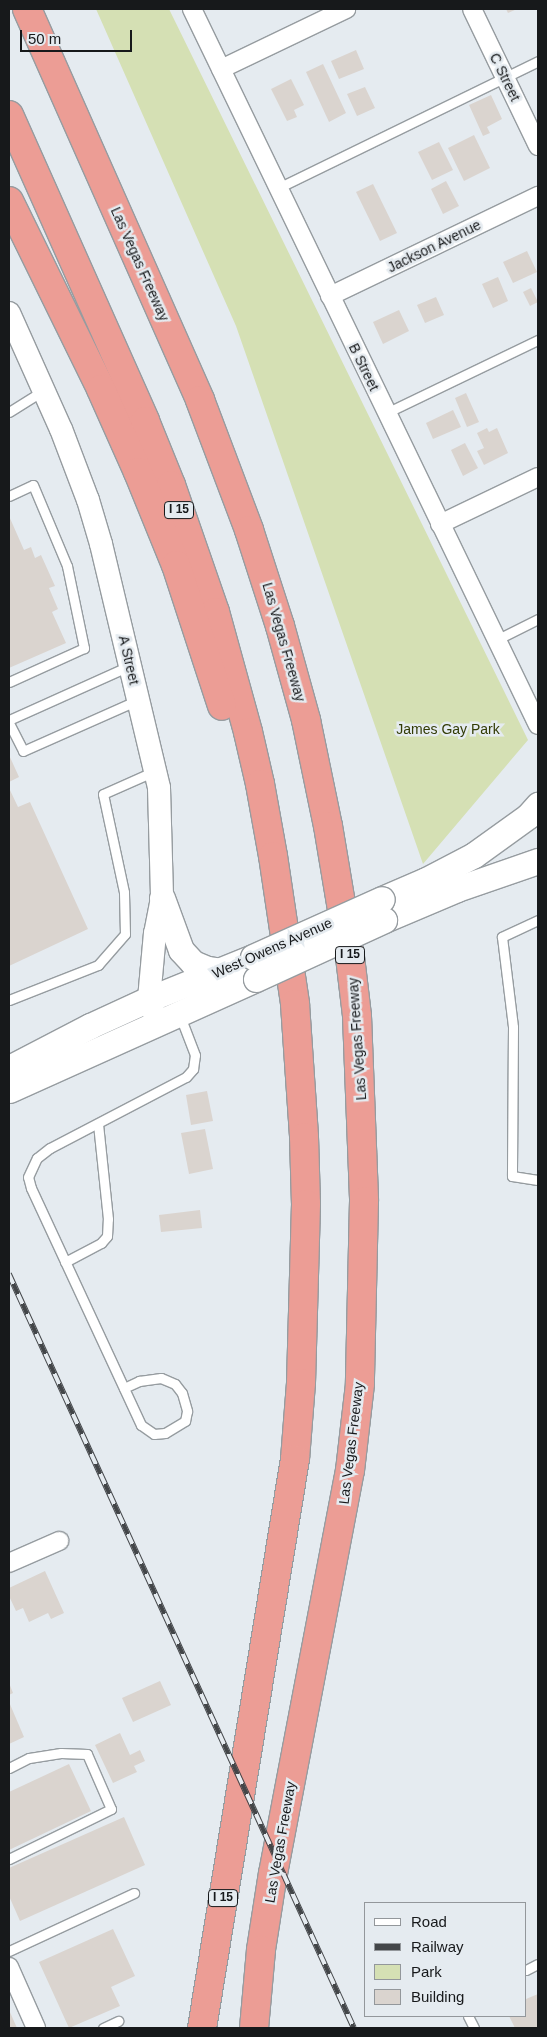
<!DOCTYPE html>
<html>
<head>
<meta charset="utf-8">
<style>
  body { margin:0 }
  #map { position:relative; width:547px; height:2037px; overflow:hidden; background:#e5ebf0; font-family:Arial,sans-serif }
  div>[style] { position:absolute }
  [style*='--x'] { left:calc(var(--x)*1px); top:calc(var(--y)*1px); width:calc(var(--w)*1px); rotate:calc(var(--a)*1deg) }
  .green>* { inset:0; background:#d5e0b4 }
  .building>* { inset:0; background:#dad4cf }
  .roads { filter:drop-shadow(1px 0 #969ca0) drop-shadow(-1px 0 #969ca0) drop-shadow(0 1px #969ca0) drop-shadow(0 -1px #969ca0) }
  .service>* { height:9px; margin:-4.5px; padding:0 4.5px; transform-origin:4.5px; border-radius:4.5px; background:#fff }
  .minor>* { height:18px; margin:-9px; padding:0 9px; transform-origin:9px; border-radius:9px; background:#fff }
  .tertiary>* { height:22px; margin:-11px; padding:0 11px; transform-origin:11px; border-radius:11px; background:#fff }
  .secondary>* { height:25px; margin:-12.5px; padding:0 12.5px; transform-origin:12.5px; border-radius:12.5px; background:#fff }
  .motorway>* { height:28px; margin:-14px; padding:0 14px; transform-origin:14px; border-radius:14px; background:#ec9d95 }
  .rail>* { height:5.5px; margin-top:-2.75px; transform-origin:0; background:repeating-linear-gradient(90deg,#e5ebf0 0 11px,#434649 0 22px); box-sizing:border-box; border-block:1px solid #434649 }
  .bridges { filter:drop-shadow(1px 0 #969ca0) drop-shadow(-1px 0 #969ca0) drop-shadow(0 1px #969ca0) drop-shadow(0 -1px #969ca0) }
  .secondary-bridge>* { height:25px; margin:-12.5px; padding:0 12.5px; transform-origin:12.5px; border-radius:12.5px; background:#fff }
  span { translate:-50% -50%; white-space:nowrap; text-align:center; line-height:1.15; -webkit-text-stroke:5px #e5ebf0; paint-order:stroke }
  .shield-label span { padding:1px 4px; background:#e5ebf0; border:1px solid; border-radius:4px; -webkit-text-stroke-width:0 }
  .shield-label { font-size:12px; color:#17191b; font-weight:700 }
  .street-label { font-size:14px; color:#17191b }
  .park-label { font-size:14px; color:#323b05 }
  .frame { position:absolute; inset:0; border:10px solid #17191b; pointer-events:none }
  .legend { position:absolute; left:364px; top:1902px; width:162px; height:115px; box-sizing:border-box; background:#e5ebf0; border:1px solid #93979b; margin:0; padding:6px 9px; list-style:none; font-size:15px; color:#17191b }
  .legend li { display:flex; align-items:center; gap:10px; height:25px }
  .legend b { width:25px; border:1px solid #93979b }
  .scale { position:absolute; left:20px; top:30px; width:112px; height:22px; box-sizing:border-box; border:2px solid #17191b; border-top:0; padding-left:6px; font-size:15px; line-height:18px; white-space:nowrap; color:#17191b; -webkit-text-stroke:4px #e5ebf0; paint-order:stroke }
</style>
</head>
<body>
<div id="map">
  <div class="green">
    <div style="clip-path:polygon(96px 9px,169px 9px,528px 740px,423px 864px,236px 326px)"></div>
  </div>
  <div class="building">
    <div style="clip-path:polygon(506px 9px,517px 9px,508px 13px)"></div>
    <div style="clip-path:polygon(356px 50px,364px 69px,339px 79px,331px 61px)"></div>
    <div style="clip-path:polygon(323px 64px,346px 113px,329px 122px,306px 72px)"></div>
    <div style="clip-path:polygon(291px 79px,304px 105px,294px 110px,297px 117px,287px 121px,271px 89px)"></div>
    <div style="clip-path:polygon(365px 87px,375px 108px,357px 116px,347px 94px)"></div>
    <div style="clip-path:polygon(491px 95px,502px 119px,487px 127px,490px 133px,483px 136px,469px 105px)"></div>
    <div style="clip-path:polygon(474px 135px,490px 168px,464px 181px,448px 148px)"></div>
    <div style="clip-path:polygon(439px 142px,453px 170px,432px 180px,418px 152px)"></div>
    <div style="clip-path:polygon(446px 181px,459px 206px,443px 214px,431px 189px)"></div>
    <div style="clip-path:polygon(373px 184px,397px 233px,380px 241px,356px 192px)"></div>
    <div style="clip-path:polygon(527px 251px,537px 272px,513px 283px,503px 262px)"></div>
    <div style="clip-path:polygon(498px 277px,508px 301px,493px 308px,482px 284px)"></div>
    <div style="clip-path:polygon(531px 288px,538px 302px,530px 306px,523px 292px)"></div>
    <div style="clip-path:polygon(436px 297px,444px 315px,425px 323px,417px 305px)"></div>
    <div style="clip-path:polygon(399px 310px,409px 331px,383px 344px,373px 322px)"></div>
    <div style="clip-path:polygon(466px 393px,479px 422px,467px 427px,455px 398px)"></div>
    <div style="clip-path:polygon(453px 410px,461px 427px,433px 439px,426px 423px)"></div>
    <div style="clip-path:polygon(487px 428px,489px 432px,497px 428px,508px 453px,484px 465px,477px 451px,484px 448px,477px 433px)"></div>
    <div style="clip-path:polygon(465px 443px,478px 468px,463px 476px,451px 450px)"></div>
    <div style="clip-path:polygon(9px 516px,24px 550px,31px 547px,35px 558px,41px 555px,55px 586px,49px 588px,58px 609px,52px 612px,66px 643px,9px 668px)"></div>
    <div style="clip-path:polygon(9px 755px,19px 777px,9px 782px)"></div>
    <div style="clip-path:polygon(9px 788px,18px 807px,30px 802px,88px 929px,9px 966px)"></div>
    <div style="clip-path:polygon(207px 1091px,213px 1121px,191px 1125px,186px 1095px)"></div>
    <div style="clip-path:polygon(205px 1129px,213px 1169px,189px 1174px,181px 1133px)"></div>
    <div style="clip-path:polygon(200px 1210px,202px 1228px,161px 1232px,159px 1215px)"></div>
    <div style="clip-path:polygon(45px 1571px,64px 1613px,51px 1619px,48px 1613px,29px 1622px,23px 1608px,16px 1611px,9px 1596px,9px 1588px)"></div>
    <div style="clip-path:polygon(160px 1681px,171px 1705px,133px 1722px,122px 1698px)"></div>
    <div style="clip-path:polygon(9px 1683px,13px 1693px,9px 1695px)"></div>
    <div style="clip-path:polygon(9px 1702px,24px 1737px,9px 1744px)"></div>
    <div style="clip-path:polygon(120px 1733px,130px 1755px,140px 1750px,145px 1761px,134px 1766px,137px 1772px,113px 1783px,95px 1745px)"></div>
    <div style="clip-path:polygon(69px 1764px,91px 1811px,9px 1850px,9px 1792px)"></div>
    <div style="clip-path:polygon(124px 1817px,145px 1865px,20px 1921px,9px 1896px,9px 1868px)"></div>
    <div style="clip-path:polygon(113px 1929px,135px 1976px,111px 1987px,120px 2006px,69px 2028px,39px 1962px)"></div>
    <div style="clip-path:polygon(538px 1994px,538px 2028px,515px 2028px,509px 2016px,526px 2016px,526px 1999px)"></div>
    <div style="clip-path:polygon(9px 2010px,17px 2028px,9px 2028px)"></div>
  </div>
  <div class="roads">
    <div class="service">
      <div style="--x:278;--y:188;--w:289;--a:-26"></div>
      <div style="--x:9;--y:412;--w:40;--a:-32"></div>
      <div style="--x:386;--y:413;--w:169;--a:-25.7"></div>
      <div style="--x:9;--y:496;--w:26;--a:-25"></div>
      <div style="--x:33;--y:485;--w:88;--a:67.2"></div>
      <div style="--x:67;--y:566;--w:84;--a:78.3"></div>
      <div style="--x:84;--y:648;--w:82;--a:155.6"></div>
      <div style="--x:496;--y:640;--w:47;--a:-26.6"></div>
      <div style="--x:9;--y:720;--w:132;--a:-24.2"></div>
      <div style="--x:9;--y:723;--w:31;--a:63"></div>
      <div style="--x:23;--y:751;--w:126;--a:-23.9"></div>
      <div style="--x:538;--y:920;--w:40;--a:155"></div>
      <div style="--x:502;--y:937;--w:91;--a:83"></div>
      <div style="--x:513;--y:1027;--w:149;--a:90.4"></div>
      <div style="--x:512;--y:1176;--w:26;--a:9"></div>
      <div style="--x:9;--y:1000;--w:96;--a:-21.5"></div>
      <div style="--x:98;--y:965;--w:41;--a:-48.9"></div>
      <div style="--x:125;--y:934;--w:42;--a:-91.4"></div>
      <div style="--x:124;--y:892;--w:100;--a:-102.1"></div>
      <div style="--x:103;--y:794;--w:57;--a:-23.9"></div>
      <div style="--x:65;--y:1262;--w:41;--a:-27.8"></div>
      <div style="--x:101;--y:1243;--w:9;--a:-49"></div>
      <div style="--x:107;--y:1236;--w:17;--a:-87"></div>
      <div style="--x:108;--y:1219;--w:96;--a:-96"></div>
      <div style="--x:124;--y:1388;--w:17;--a:-25"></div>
      <div style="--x:139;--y:1381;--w:22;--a:-8"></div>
      <div style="--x:161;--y:1378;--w:15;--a:23"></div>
      <div style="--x:175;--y:1384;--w:11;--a:52"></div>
      <div style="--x:182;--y:1393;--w:19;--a:74"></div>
      <div style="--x:187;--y:1411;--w:10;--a:101"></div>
      <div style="--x:185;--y:1421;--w:23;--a:149"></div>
      <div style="--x:165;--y:1433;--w:11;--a:175"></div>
      <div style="--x:154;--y:1434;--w:16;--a:-145"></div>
      <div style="--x:141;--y:1425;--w:261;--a:-114.9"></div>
      <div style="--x:31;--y:1188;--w:11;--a:-105"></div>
      <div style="--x:28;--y:1177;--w:21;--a:-65"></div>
      <div style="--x:37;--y:1158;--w:16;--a:-38"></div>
      <div style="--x:50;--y:1148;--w:153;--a:-27.6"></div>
      <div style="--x:186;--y:1077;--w:11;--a:-49"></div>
      <div style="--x:193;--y:1069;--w:14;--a:-82"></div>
      <div style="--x:195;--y:1055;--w:42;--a:-111"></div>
      <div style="--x:9;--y:1768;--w:22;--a:-27"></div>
      <div style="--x:29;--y:1758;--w:32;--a:-9"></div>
      <div style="--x:61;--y:1753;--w:26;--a:2"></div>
      <div style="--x:87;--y:1754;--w:60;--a:66.4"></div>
      <div style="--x:111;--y:1809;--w:114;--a:153.9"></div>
      <div style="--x:9;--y:1951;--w:138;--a:-24.9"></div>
      <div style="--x:526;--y:1970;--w:13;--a:-27"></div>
      <div style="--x:468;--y:2016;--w:13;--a:63"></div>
      <div style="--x:103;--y:2028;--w:17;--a:-25"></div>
    </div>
    <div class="minor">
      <div style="--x:192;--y:9;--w:795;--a:64.21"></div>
      <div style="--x:472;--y:9;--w:152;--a:64.3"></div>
      <div style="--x:221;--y:69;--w:139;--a:-25.6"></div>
      <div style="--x:330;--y:296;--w:231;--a:-25.7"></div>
      <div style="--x:440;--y:524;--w:109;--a:-25.6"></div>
      <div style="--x:9;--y:1563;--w:55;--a:-23.7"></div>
      <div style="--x:9;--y:1967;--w:67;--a:66.1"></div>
    </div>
    <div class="tertiary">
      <div style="--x:9;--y:313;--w:127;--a:65.9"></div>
      <div style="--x:61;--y:429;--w:76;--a:69.2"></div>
      <div style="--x:88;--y:500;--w:46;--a:73.5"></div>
      <div style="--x:101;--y:544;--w:251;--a:76.6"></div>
      <div style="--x:159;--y:788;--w:110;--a:88.4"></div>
      <div style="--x:162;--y:898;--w:36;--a:101"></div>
      <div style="--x:155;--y:933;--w:66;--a:95.2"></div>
      <div style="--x:149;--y:999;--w:24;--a:71"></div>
    </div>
    <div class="secondary">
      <div style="--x:162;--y:898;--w:55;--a:69.9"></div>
      <div style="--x:181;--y:950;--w:18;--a:47"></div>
      <div style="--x:193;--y:963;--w:15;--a:23"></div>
      <div style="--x:207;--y:969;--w:17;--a:7"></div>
      <div style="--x:382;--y:899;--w:48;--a:-23.4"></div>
      <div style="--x:426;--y:880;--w:54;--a:-27.5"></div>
      <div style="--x:474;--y:855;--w:67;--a:-35.8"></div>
      <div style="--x:528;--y:816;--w:15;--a:-48"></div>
      <div style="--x:384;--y:920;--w:79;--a:-23"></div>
      <div style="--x:457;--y:889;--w:86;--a:-19.1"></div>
      <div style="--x:9;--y:1068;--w:91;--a:-27.4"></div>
      <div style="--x:90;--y:1026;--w:65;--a:-24.6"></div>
      <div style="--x:149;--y:999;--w:112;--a:-22"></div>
      <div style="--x:9;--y:1090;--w:271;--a:-24.2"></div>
    </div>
    <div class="motorway">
      <div style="--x:27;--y:9;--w:428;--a:66.1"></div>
      <div style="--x:200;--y:400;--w:139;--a:69.3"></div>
      <div style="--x:249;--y:530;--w:101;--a:72.1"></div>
      <div style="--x:280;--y:626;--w:98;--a:74.5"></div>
      <div style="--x:306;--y:720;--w:108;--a:78.3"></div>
      <div style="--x:328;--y:826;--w:133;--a:80.5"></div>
      <div style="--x:350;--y:957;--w:59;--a:83.2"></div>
      <div style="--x:357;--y:1016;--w:185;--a:87.8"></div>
      <div style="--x:364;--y:1201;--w:183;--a:91.3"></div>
      <div style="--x:360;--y:1384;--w:87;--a:96.6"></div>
      <div style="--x:350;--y:1470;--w:410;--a:100.8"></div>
      <div style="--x:273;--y:1873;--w:78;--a:98.9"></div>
      <div style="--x:261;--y:1950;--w:78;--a:95.1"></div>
      <div style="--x:9;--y:115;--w:335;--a:66"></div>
      <div style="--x:145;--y:421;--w:69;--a:67.9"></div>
      <div style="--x:171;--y:485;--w:134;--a:70.9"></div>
      <div style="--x:215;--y:612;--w:124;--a:74.6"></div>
      <div style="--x:248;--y:732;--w:53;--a:77"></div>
      <div style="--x:260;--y:784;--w:73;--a:79.8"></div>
      <div style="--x:273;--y:856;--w:150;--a:81.5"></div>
      <div style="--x:295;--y:1004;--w:133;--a:86.1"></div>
      <div style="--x:304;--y:1137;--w:67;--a:88.3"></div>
      <div style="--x:306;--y:1204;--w:179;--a:91.6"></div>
      <div style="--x:301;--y:1383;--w:76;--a:94.5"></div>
      <div style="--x:295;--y:1459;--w:577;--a:99.28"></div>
      <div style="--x:9;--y:201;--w:209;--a:63.9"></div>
      <div style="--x:101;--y:389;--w:91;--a:66"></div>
      <div style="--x:138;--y:472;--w:100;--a:67.8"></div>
      <div style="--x:176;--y:565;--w:148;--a:71.9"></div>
    </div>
  </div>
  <div class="rail">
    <div style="--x:9;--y:1274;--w:829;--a:65.41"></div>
  </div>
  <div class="bridges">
    <div class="secondary-bridge">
      <div style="--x:253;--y:957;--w:141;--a:-24.2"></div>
      <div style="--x:256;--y:979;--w:141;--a:-24.7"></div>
    </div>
  </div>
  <div class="shield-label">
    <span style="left:179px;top:510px">I 15</span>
    <span style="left:350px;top:955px">I 15</span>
    <span style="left:223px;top:1898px">I 15</span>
  </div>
  <div class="street-label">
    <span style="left:505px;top:77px;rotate:64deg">C Street</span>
    <span style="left:434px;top:246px;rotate:-26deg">Jackson Avenue</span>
    <span style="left:140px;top:264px;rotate:66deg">Las Vegas Freeway</span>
    <span style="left:364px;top:367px;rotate:64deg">B Street</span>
    <span style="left:284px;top:642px;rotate:74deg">Las Vegas Freeway</span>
    <span style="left:129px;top:660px;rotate:77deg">A Street</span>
    <span style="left:272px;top:948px;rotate:-24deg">West Owens Avenue</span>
    <span style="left:357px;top:1039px;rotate:-94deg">Las Vegas Freeway</span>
    <span style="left:351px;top:1443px;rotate:-83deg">Las Vegas Freeway</span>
    <span style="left:280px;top:1842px;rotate:-80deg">Las Vegas Freeway</span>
  </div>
  <div class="park-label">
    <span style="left:448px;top:729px">James Gay Park</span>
  </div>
  <div class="frame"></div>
  <ul class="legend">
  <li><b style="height:6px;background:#fff"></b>Road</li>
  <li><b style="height:6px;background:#434649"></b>Railway</li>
  <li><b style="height:14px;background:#d5e0b4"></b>Park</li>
  <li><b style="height:14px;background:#dad4cf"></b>Building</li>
  </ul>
  <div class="scale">50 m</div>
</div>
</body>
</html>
